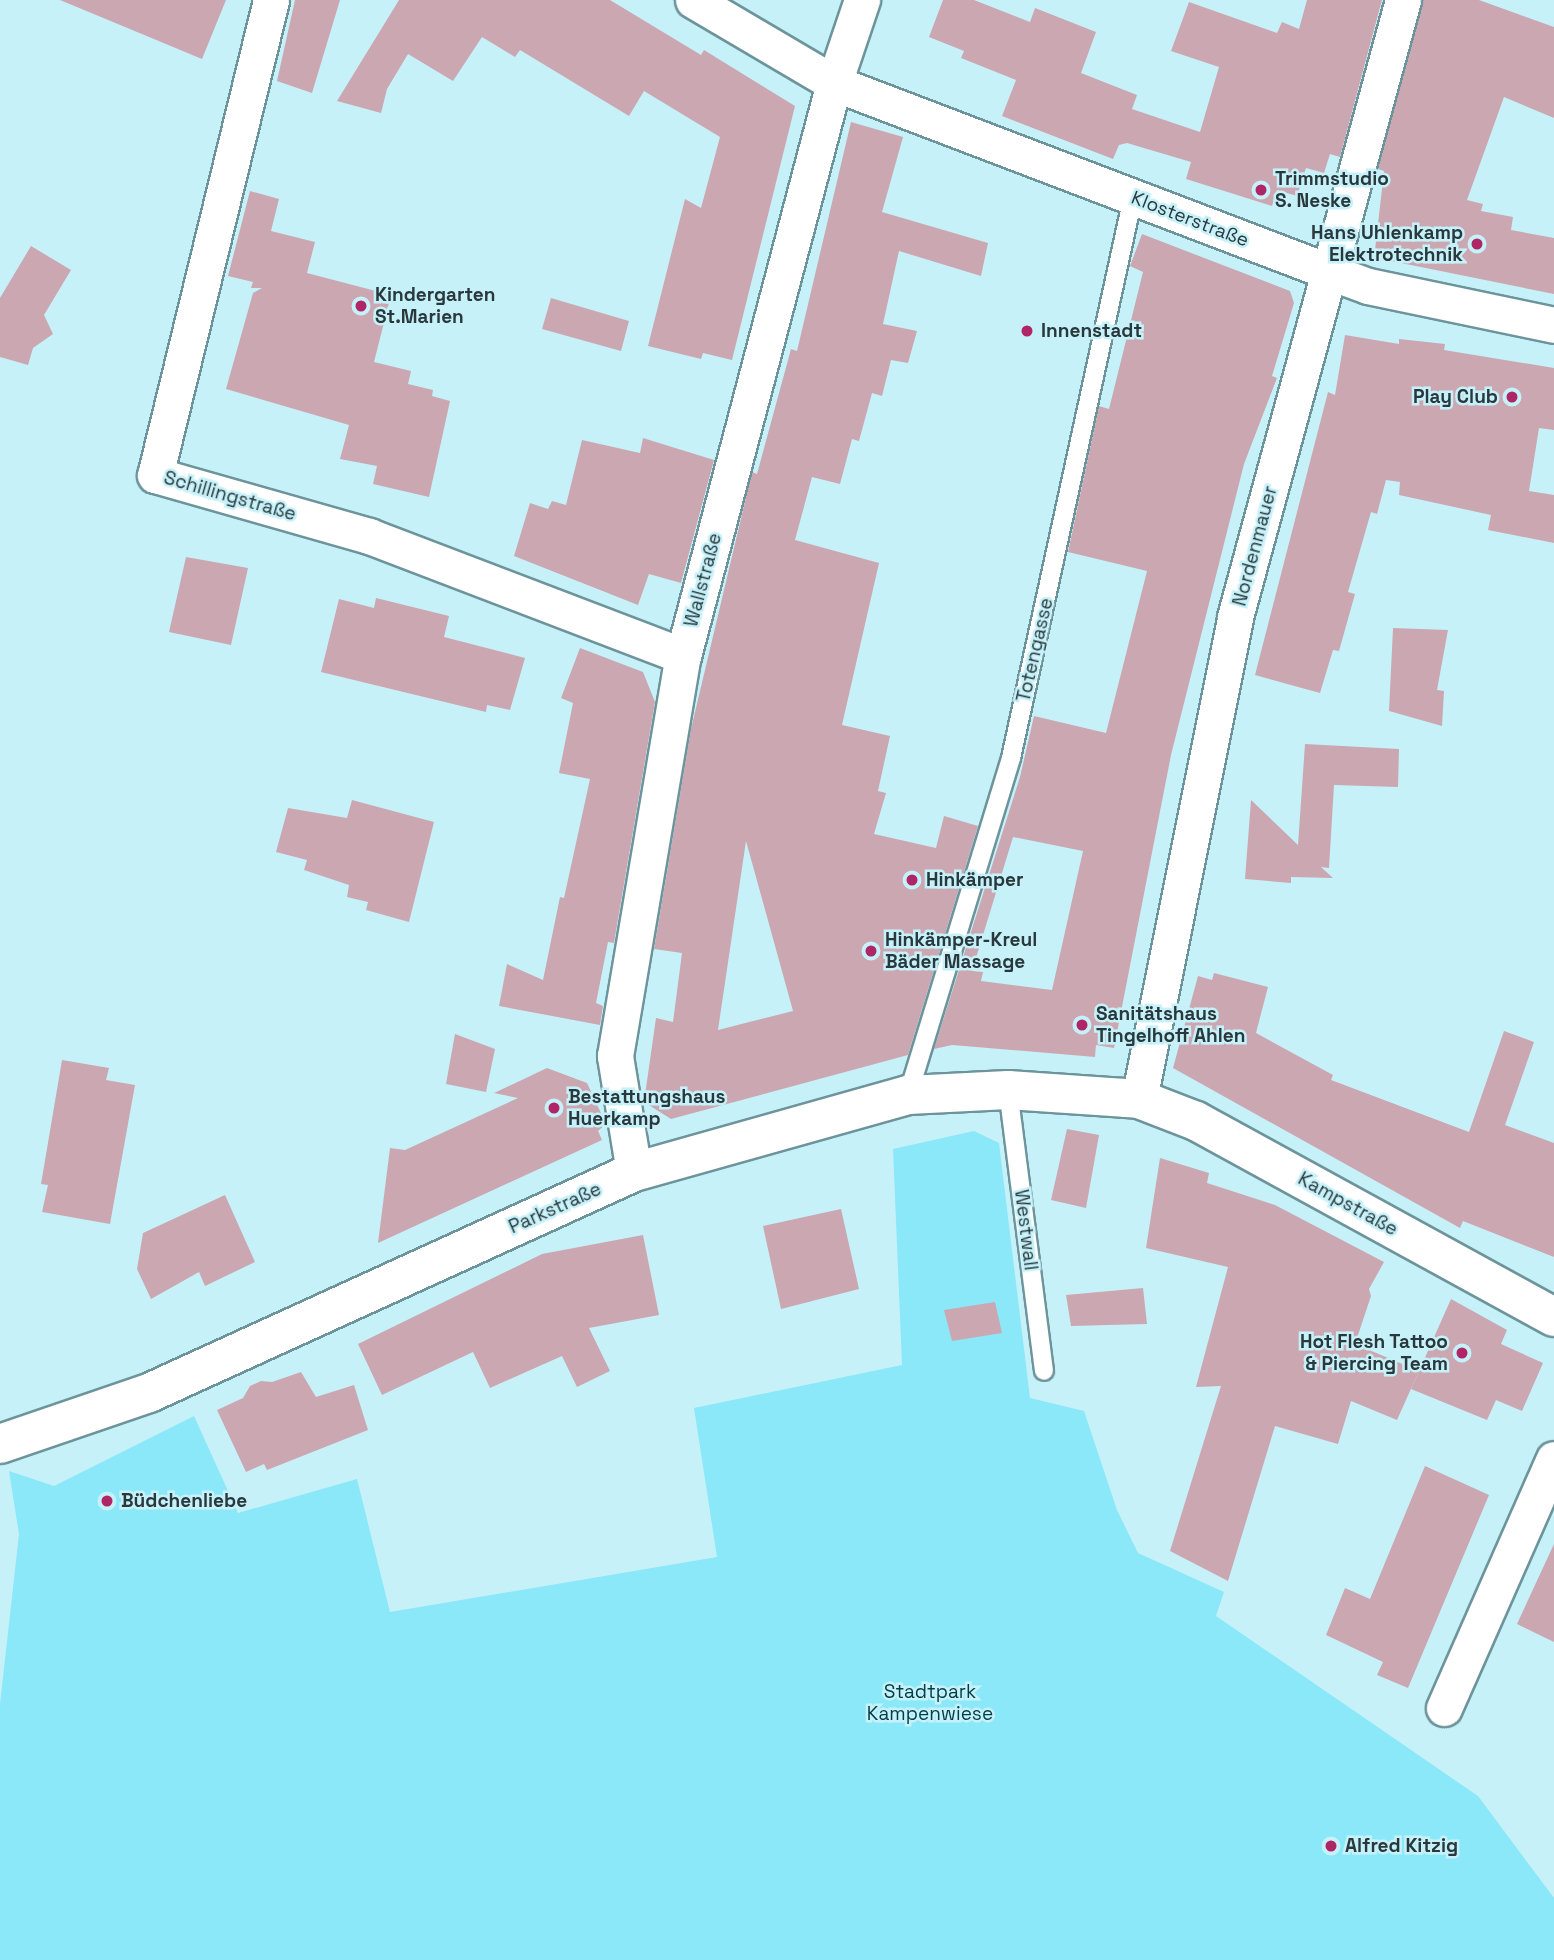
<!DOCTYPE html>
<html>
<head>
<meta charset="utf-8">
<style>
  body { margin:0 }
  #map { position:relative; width:1554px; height:1960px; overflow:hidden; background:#c7f1f9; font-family:"Space Grotesk",sans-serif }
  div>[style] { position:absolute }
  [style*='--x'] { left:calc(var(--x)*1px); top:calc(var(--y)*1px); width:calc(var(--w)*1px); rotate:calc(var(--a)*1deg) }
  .green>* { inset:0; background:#8ae8f9 }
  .building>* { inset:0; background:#cba7b2 }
  .roads { filter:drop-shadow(2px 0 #6d949b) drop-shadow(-2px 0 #6d949b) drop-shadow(0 2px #6d949b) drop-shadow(0 -2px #6d949b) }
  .service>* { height:18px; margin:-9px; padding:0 9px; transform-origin:9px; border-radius:9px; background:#fff }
  .minor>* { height:35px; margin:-17.5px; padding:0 17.5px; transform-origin:17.5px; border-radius:17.5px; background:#fff }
  .tertiary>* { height:38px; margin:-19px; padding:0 19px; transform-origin:19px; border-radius:19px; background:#fff }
  .dots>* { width:19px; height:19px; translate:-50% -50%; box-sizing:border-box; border:4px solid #c7f1f9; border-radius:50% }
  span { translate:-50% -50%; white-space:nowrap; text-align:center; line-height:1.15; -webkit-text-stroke:5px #c7f1f9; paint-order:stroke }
  .poi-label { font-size:19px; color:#28383c; font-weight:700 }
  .left { translate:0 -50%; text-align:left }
  .right { translate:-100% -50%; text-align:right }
  .street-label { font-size:19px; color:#28383c }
  .park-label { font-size:19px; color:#013d46 }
</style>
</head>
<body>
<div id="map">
  <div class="green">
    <div style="clip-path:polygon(974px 1131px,999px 1143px,1030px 1398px,1084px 1411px,1117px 1510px,1138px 1553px,1224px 1592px,1216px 1616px,1478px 1796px,1554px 1898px,1554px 1960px,0 1960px,0 1704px,19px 1534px,9px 1471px,54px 1486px,194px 1416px,238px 1513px,357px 1479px,390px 1612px,717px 1557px,694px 1408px,902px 1365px,893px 1149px)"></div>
  </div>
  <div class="building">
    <div style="clip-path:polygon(60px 0,226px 0,202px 59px)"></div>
    <div style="clip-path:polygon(295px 0,340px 0,312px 93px,277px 81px)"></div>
    <div style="clip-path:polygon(399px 0,610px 0,701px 55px,704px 50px,795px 106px,732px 360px,703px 353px,701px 359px,648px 346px,685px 199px,701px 208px,720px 137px,644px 91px,629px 116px,520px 50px,515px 57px,482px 37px,453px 81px,408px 54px,387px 89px,381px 113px,337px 101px)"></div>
    <div style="clip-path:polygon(943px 0,974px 0,1030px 22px,1035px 8px,1096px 32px,1081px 73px,1137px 95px,1132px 109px,1200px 132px,1219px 67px,1171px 51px,1189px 2px,1277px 33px,1282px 22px,1299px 29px,1307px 0,1382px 0,1340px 157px,1330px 154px,1324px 173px,1306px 168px,1297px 196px,1277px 190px,1272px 206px,1186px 179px,1191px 162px,1127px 143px,1119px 145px,1113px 159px,1002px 116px,1016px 80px,961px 58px,964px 51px,929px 37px)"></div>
    <div style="clip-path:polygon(1423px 0,1479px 0,1554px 27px,1554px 118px,1504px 97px,1467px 200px,1483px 204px,1481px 211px,1513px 217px,1511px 230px,1554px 238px,1554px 294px,1386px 260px,1375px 250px,1384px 171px,1378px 169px)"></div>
    <div style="clip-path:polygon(evenodd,851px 122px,903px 137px,882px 212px,988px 243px,981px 276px,899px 251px,883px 324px,917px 331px,908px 363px,891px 360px,882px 396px,872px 393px,859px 441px,852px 439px,840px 484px,812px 477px,795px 540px,879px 563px,842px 725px,890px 736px,878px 791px,886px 793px,874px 834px,936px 848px,944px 816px,978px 826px,908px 1055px,671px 1119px,644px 1102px,656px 1018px,673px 1022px,682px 953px,654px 949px,691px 729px,752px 472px,757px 474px,791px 349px,797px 351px,851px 122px,746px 841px,793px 1011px,718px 1030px,746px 841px)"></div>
    <div style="clip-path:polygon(250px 191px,279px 199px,271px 231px,315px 242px,307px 273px,391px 295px,374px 362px,411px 371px,408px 384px,433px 390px,432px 396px,450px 401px,429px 497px,373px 484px,377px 466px,340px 459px,349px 425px,226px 389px,253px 293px,262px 288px,251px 288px,253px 282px,228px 276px)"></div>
    <div style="clip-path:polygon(evenodd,1142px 234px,1290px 291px,1294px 303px,1272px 376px,1277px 378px,1244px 464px,1171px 755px,1114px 1048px,1096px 1045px,1095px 1057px,952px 1045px,934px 1049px,1020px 777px,1034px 716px,1106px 733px,1147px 571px,1068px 552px,1099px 406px,1109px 409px,1143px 272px,1130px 266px,1142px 234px,1013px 837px,1083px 851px,1052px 990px,981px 981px,983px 972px,972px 971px,1013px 837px)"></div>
    <div style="clip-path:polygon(31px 246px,71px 270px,44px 315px,53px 334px,33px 348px,28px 365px,0 357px,0 298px)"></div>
    <div style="clip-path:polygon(551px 298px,629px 321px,621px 351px,542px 329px)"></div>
    <div style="clip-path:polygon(1345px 335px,1399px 344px,1399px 339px,1445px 344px,1444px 350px,1554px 368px,1554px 430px,1539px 428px,1529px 491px,1554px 495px,1554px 543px,1488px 530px,1491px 515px,1399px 495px,1400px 482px,1386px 480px,1377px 514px,1371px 512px,1348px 592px,1355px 594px,1339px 651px,1333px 650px,1320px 693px,1255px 675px,1328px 392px,1335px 395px)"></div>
    <div style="clip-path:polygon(643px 438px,714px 460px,681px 583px,649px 574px,638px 605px,514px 556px,530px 503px,548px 509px,552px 501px,566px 505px,582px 440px,640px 453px)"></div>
    <div style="clip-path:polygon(186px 557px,248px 568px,231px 645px,169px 632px)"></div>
    <div style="clip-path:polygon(376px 598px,449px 616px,444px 637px,525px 658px,510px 710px,487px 705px,486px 712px,321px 672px,339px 599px,374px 608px)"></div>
    <div style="clip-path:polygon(1393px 628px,1448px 630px,1437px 690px,1444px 691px,1442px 726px,1389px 711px)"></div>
    <div style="clip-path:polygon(580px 648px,643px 672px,655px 702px,614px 943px,608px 942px,596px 1003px,603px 1006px,600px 1025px,499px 1006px,507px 964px,543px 980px,560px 897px,564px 898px,590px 779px,559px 773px,573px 703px,561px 698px)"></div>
    <div style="clip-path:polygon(1305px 744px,1399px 749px,1398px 787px,1334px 785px,1329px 868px,1321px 867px,1333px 878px,1291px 877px,1291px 883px,1245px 879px,1251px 800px,1298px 845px)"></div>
    <div style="clip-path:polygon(352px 800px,434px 822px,409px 922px,366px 910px,368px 902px,347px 897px,349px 885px,304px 870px,307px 860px,276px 852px,288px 808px,347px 818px)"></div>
    <div style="clip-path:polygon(1214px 973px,1268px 987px,1256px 1033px,1333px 1075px,1331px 1080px,1469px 1132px,1504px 1031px,1534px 1042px,1505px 1125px,1554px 1143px,1554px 1257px,1463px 1221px,1460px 1228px,1173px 1068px,1198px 976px,1212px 980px)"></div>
    <div style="clip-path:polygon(455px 1034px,495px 1049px,486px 1092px,446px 1084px)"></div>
    <div style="clip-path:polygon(62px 1060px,109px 1068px,106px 1080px,135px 1085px,110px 1224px,42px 1212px,48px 1185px,41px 1184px)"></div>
    <div style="clip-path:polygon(547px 1068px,587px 1083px,606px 1124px,598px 1131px,602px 1140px,378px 1243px,390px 1148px,405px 1150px,518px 1098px,494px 1093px)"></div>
    <div style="clip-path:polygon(1067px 1129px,1099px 1135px,1086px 1208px,1051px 1200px)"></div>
    <div style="clip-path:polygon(1160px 1158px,1209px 1173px,1207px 1183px,1275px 1205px,1384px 1262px,1369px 1289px,1371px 1296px,1355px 1344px,1419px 1371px,1397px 1420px,1351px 1401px,1338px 1444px,1275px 1426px,1228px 1581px,1170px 1551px,1221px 1386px,1196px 1387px,1228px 1267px,1146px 1248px)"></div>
    <div style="clip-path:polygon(225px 1195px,255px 1262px,205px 1286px,199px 1272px,151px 1299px,137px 1269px,143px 1233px)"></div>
    <div style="clip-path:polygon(841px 1209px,859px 1289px,781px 1309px,763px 1226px)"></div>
    <div style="clip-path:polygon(643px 1235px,659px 1315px,589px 1328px,610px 1371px,577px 1387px,562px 1356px,490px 1388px,473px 1352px,382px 1395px,358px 1344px,542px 1254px)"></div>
    <div style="clip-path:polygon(1143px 1288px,1147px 1324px,1071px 1326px,1066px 1295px)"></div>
    <div style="clip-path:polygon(1451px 1299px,1507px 1330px,1501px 1344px,1543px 1363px,1522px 1411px,1496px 1400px,1487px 1420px,1411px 1389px)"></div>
    <div style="clip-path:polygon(995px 1302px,1002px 1333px,952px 1341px,944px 1310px)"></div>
    <div style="clip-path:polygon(301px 1372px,316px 1397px,354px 1385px,368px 1430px,267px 1470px,264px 1464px,246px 1472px,217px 1410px,243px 1398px,250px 1386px,261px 1381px,272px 1382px)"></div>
    <div style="clip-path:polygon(1425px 1466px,1489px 1495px,1408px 1688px,1377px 1675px,1383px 1662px,1326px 1635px,1345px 1588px,1370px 1599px)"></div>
    <div style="clip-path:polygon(1554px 1544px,1554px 1642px,1517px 1624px)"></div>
  </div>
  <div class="roads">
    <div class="service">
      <div style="--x:1008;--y:1090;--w:283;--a:82.7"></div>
      <div style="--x:908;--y:1095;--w:352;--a:-73"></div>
      <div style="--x:1011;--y:758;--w:574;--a:-77.73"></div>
    </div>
    <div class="minor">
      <div style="--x:271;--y:0;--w:489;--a:103.7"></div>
      <div style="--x:155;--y:475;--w:223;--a:15.9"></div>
      <div style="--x:369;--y:536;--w:336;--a:20.9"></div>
      <div style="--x:693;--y:0;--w:164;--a:30.5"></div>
      <div style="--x:834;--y:83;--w:531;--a:20.86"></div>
      <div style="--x:1330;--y:272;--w:40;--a:20.2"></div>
      <div style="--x:1368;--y:286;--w:190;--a:11.8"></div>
      <div style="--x:1139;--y:1099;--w:491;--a:-78.7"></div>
      <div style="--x:1235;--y:617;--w:639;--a:-74.77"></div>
      <div style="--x:634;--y:1172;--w:118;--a:-99.3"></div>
      <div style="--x:615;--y:1056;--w:406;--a:-80.4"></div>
      <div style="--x:683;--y:656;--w:593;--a:-75.24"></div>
      <div style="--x:834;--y:83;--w:88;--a:-71.4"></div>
      <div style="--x:1444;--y:1708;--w:272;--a:-66.2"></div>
    </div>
    <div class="tertiary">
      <div style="--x:0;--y:1444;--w:157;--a:-18.9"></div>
      <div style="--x:149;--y:1393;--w:533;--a:-24.5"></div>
      <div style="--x:634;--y:1172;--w:285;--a:-15.7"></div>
      <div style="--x:908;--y:1095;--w:100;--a:-2.9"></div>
      <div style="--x:1008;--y:1090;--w:131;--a:3.9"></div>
      <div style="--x:1139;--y:1099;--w:61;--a:21.1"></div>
      <div style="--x:1196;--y:1121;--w:408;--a:28.7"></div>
    </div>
  </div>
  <div class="dots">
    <div style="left:1261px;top:190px;background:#af2565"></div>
    <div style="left:1477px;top:244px;background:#af2565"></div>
    <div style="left:361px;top:306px;background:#af2565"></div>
    <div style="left:1027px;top:331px;background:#af2565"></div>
    <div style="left:1512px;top:397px;background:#af2565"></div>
    <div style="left:912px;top:880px;background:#af2565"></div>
    <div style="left:871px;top:951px;background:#af2565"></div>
    <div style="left:1082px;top:1025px;background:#af2565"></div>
    <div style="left:554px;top:1108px;background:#af2565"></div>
    <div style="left:1462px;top:1353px;background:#af2565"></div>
    <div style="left:107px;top:1501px;background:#af2565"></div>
    <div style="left:1331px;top:1846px;background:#af2565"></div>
  </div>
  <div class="poi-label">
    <span class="left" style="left:1275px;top:190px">Trimmstudio<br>S. Neske</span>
    <span class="right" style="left:1463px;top:244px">Hans Uhlenkamp<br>Elektrotechnik</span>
    <span class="left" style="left:375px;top:306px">Kindergarten<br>St.Marien</span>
    <span class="left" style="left:1041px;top:331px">Innenstadt</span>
    <span class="right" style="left:1498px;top:397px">Play Club</span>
    <span class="left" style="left:926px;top:880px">Hinkämper</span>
    <span class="left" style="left:885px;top:951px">Hinkämper-Kreul<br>Bäder Massage</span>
    <span class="left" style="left:1096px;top:1025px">Sanitätshaus<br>Tingelhoff Ahlen</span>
    <span class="left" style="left:568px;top:1108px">Bestattungshaus<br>Huerkamp</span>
    <span class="right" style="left:1448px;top:1353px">Hot Flesh Tattoo<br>&amp; Piercing Team</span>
    <span class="left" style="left:121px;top:1501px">Büdchenliebe</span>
    <span class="left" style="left:1345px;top:1846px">Alfred Kitzig</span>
  </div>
  <div class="street-label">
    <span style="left:1190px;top:219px;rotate:21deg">Klosterstraße</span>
    <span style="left:230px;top:496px;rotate:16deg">Schillingstraße</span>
    <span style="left:1255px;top:546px;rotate:-75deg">Nordenmauer</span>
    <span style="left:703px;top:580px;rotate:-75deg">Wallstraße</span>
    <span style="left:1035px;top:650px;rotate:-77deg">Totengasse</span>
    <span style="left:1348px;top:1204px;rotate:29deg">Kampstraße</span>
    <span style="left:555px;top:1208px;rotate:-24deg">Parkstraße</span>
    <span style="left:1026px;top:1230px;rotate:83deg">Westwall</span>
  </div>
  <div class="park-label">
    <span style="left:930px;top:1703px">Stadtpark<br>Kampenwiese</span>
  </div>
</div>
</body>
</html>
